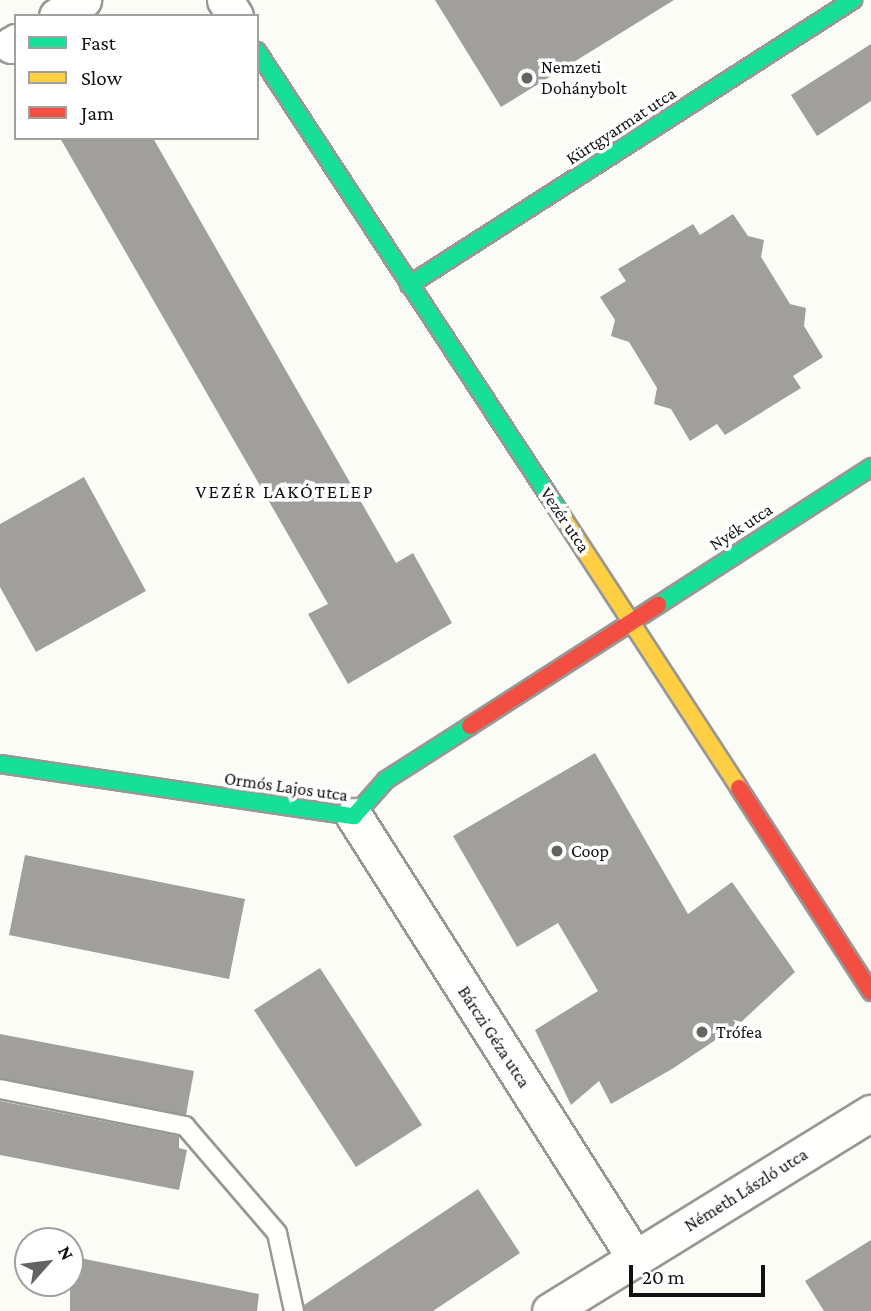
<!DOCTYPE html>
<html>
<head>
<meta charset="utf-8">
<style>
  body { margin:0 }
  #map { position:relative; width:871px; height:1311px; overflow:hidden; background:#fcfcf7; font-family:"Crimson Pro",serif }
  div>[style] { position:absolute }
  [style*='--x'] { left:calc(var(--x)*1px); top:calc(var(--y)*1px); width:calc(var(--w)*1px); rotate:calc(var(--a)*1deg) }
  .building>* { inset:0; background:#a19f9b }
  .roads { filter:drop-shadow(2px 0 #979795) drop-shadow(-2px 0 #979795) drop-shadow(0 2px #979795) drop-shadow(0 -2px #979795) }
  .lane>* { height:18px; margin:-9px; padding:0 9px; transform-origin:9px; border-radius:9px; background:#fffffe }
  .street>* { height:35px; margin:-17.5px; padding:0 17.5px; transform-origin:17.5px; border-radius:17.5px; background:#fffffe }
  .fast>* { height:16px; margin:-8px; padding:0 8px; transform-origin:8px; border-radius:8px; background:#16e098 }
  .slow>* { height:16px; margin:-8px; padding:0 8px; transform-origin:8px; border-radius:8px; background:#ffcf43 }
  .jam>* { height:16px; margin:-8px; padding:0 8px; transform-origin:8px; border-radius:8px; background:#f24e42 }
  .dots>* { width:19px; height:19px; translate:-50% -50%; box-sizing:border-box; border:4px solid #fff; border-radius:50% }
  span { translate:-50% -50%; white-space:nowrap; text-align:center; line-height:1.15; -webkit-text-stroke:7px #fff; paint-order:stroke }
  .poi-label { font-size:18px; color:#111 }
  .left { translate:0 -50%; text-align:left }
  .street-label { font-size:18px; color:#111 }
  .neighbourhood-label { font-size:19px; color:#111; letter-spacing:2px }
  .legend { position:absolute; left:14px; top:14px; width:245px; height:126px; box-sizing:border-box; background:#fff; border:2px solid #a0a0a0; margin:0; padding:9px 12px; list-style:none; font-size:21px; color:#111 }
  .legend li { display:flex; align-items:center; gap:14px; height:35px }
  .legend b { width:35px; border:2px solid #a0a0a0 }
  .north { position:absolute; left:14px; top:1227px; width:70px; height:70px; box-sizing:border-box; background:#fff; border:2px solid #a0a0a0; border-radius:50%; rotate:62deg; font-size:19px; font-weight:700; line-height:28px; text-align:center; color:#111 }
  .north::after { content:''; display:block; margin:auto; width:24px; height:32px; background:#636362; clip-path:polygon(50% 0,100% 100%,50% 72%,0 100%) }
  .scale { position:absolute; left:629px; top:1265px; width:136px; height:32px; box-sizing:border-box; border:4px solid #111; border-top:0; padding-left:9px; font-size:21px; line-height:24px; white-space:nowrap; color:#111; -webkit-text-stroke:5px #fff; paint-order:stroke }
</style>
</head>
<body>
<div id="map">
  <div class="building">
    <div style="clip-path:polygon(435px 0,674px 0,501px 107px)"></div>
    <div style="clip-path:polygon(871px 44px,871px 101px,817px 136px,791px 95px)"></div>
    <div style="clip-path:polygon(60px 138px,153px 138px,396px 563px,413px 553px,452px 623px,348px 684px,308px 614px,328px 604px)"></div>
    <div style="clip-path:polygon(733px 214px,748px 236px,764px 240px,761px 257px,790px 304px,806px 308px,804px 326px,823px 357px,793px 376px,801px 388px,725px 435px,717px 424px,690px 441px,671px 409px,654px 404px,657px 388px,629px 342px,611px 336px,615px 320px,600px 297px,626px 281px,618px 269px,693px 224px,700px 235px)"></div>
    <div style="clip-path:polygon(84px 477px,146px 591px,36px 652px,0 587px,0 524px)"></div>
    <div style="clip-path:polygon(595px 753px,688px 914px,732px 882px,795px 972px,738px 1025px,672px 1069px,611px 1104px,599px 1081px,571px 1105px,535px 1030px,598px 991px,558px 923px,517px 947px,453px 836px)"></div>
    <div style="clip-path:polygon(25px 855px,245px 899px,229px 979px,9px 935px)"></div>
    <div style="clip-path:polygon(320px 968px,422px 1125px,356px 1167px,254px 1010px)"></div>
    <div style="clip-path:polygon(0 1034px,194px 1071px,186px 1115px,0 1078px)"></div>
    <div style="clip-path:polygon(0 1101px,179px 1136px,179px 1148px,187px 1150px,179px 1190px,0 1155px)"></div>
    <div style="clip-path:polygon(478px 1189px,520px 1253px,433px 1311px,305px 1311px,304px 1305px)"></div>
    <div style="clip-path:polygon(871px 1240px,871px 1311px,824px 1311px,805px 1281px)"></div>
    <div style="clip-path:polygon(70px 1256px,259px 1294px,257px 1311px,70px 1311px)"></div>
  </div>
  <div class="roads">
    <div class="lane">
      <div style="--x:0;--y:1089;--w:189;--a:11.3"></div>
      <div style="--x:185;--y:1126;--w:141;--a:49.3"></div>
      <div style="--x:277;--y:1233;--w:80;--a:77.7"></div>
    </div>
    <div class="street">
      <div style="--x:225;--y:0;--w:19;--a:58"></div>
      <div style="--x:57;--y:16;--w:31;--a:-32"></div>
      <div style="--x:11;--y:45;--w:6;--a:-31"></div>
      <div style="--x:354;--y:816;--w:524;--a:57.55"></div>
      <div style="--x:550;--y:1311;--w:377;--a:-31.7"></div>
    </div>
    <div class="fast">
      <div style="--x:257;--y:51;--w:552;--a:56.74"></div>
      <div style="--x:409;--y:285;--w:528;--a:-32.7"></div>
      <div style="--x:658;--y:605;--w:254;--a:-32.9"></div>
      <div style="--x:0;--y:764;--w:358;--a:8.4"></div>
      <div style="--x:354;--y:816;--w:48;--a:-48.4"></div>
      <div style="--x:386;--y:780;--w:100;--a:-32.7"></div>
    </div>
    <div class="slow">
      <div style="--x:560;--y:513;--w:328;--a:56.9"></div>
    </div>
    <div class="jam">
      <div style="--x:470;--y:726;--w:224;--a:-32.8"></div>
      <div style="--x:739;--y:788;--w:243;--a:57.1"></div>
    </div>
  </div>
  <div class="dots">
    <div style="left:527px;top:78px;background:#636362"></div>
    <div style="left:557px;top:851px;background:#636362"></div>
    <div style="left:702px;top:1032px;background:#636362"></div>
  </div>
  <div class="poi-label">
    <span class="left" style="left:541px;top:78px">Nemzeti<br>Dohánybolt</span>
    <span class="left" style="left:571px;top:851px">Coop</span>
    <span class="left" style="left:716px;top:1032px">Trófea</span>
  </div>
  <div class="street-label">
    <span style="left:621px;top:126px;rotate:-33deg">Kürtgyarmat utca</span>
    <span style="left:565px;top:520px;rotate:56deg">Vezér utca</span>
    <span style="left:741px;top:527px;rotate:-33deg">Nyék utca</span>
    <span style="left:286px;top:787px;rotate:8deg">Ormós Lajos utca</span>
    <span style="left:494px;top:1037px;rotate:57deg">Bárczi Géza utca</span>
    <span style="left:746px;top:1190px;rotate:-32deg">Németh László utca</span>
  </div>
  <div class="neighbourhood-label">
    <span style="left:285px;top:492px">VEZÉR LAKÓTELEP</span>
  </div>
  <ul class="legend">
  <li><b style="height:9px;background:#16e098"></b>Fast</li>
  <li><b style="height:9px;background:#ffcf43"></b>Slow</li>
  <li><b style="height:9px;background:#f24e42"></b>Jam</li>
  </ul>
  <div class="north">N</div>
  <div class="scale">20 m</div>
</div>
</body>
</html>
